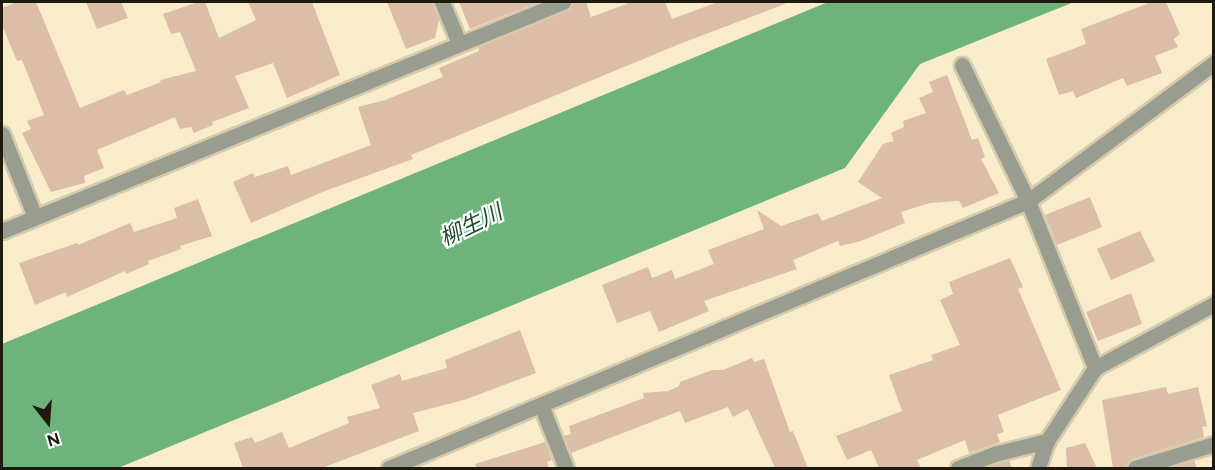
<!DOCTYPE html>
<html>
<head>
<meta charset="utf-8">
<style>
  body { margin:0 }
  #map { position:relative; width:1215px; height:470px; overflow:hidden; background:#f9eccb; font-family:Figtree,"Noto Sans JP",sans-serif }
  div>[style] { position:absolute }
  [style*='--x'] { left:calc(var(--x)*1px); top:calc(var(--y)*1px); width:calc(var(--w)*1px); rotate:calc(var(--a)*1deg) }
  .water>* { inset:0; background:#6eb37c }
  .building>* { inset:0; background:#dcbea8 }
  .roads { filter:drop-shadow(2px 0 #d6caad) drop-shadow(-2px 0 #d6caad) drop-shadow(0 2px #d6caad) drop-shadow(0 -2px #d6caad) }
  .minor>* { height:15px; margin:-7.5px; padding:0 7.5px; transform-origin:7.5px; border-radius:7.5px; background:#999d8f }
  .tertiary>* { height:15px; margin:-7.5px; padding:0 7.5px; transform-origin:7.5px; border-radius:7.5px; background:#999d8f }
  span { translate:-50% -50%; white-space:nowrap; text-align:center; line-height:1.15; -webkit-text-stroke:4.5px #fff; paint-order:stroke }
  .water-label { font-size:22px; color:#1a4c27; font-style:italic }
  .frame { position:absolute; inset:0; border:3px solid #1e1a0e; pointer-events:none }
  .north { position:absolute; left:18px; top:392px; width:60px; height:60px; -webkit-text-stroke:4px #fff; paint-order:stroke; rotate:163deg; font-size:16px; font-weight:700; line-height:24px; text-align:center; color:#1e1a0e }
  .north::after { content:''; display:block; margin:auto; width:21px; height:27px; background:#1e1a0e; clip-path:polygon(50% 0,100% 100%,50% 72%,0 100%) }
</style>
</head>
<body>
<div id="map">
  <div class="water">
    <div style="clip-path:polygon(828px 2px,1074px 2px,920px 64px,845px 168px,118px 468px,2px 468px,2px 344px)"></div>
  </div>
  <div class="building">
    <div style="clip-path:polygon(17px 2px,36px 2px,80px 108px,124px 90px,127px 95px,161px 82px,160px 80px,196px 71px,180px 32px,171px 34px,163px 14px,198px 2px,205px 2px,219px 38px,256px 20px,248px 2px,312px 2px,340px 75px,287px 98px,273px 63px,235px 76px,249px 108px,212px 122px,213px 125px,194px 133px,191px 127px,180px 129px,175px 117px,97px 150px,104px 168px,84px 176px,85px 183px,51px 192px,22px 133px,31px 129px,27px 121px,44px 115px,22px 60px,17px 61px,2px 25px,2px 8px)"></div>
    <div style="clip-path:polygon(86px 2px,121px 2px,128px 18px,97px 29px)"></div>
    <div style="clip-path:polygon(387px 2px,432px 2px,439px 20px,435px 38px,406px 49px)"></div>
    <div style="clip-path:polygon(459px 2px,538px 2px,470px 29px)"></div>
    <div style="clip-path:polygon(573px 2px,586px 2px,591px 17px,632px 2px,665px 2px,672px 19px,718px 2px,784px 2px,785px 4px,682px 43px,411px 155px,413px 159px,325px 191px,251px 223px,233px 182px,253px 173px,255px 177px,288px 166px,291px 175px,371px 145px,358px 107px,385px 100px,443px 77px,439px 68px,479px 51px,478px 47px,567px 11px)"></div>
    <div style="clip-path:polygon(1152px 2px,1166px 2px,1180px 34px,1174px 39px,1178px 47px,1155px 56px,1162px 73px,1127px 86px,1123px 78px,1076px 98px,1073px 91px,1059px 95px,1046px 59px,1086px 44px,1081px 29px)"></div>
    <div style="clip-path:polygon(947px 75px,972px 140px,978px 138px,985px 157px,981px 159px,999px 193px,963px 208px,959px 201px,930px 203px,901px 212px,905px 223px,861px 241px,840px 246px,838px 241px,793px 260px,797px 269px,704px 301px,709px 311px,659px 332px,650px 311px,617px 323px,602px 285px,648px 267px,652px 278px,672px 270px,675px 279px,714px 264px,708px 250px,764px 229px,757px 210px,781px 226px,818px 213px,822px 221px,882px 198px,858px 182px,883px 144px,894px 141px,891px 133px,904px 127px,903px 121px,926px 113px,919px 98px,933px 92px,929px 82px)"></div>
    <div style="clip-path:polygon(1090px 197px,1102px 227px,1057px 245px,1045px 215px)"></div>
    <div style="clip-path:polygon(198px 199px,212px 236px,180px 246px,181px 249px,148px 261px,149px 264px,126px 274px,125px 271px,67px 297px,66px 292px,35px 305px,19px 263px,77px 243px,78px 245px,130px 223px,134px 232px,177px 218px,174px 208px)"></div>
    <div style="clip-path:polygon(1140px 231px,1155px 261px,1111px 280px,1097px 249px)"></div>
    <div style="clip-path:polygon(1010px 258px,1023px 287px,1018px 289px,1061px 390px,998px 415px,1004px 432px,997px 434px,1000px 442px,969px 453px,965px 440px,917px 460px,921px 468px,879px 468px,871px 450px,847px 460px,836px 436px,902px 411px,889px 375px,933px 360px,931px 355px,960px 345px,940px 300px,953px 294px,949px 282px)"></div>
    <div style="clip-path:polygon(1131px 293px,1142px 324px,1098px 341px,1086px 312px)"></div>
    <div style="clip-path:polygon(520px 330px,536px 373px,464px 400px,413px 413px,419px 431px,322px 468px,241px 468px,243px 468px,234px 443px,252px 437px,255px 443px,282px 432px,289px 448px,349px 423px,347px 417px,380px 408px,371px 385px,400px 374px,402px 381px,447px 368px,445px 360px)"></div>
    <div style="clip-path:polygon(752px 358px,754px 362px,764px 359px,790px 432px,793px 431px,808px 468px,775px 468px,748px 409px,733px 417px,728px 407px,685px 423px,680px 411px,571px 453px,564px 436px,571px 434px,569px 426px,644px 398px,643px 393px,668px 391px,679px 386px,680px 382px,712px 370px,723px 370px)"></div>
    <div style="clip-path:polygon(1166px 387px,1168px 394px,1198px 387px,1207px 426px,1202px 427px,1204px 437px,1132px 459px,1126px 468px,1113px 468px,1102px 400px)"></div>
    <div style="clip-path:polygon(545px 442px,552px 460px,547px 462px,549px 468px,476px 468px,475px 464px)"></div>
    <div style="clip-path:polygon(1085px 443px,1097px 468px,1067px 468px,1066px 448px)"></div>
    <div style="clip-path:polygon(1009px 460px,1012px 468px,984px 468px,997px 463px)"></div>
    <div style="clip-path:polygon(1194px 460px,1197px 468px,1167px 468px)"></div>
  </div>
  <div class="roads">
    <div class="minor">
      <div style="--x:962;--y:65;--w:151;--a:64.1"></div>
      <div style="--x:1028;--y:201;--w:180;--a:68.1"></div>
      <div style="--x:2;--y:134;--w:89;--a:68.3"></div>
      <div style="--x:2;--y:231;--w:606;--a:-22.21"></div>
      <div style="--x:541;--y:405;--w:68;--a:68.4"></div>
      <div style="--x:389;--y:468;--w:693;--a:-22.68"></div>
      <div style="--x:1028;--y:201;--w:232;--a:-36.6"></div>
      <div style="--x:958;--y:468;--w:39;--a:-21"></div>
      <div style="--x:994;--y:454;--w:55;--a:-13.8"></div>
      <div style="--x:1038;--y:468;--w:28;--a:-72"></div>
      <div style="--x:1047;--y:441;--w:87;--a:-56.7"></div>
      <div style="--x:1095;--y:368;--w:135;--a:-28.3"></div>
      <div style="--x:1135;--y:468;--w:83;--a:-16.9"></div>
    </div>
    <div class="tertiary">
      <div style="--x:442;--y:2;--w:44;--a:67.5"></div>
    </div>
  </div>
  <div class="water-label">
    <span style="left:471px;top:225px;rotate:-26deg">柳生川</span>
  </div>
  <div class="frame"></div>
  <div class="north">N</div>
</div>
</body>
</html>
